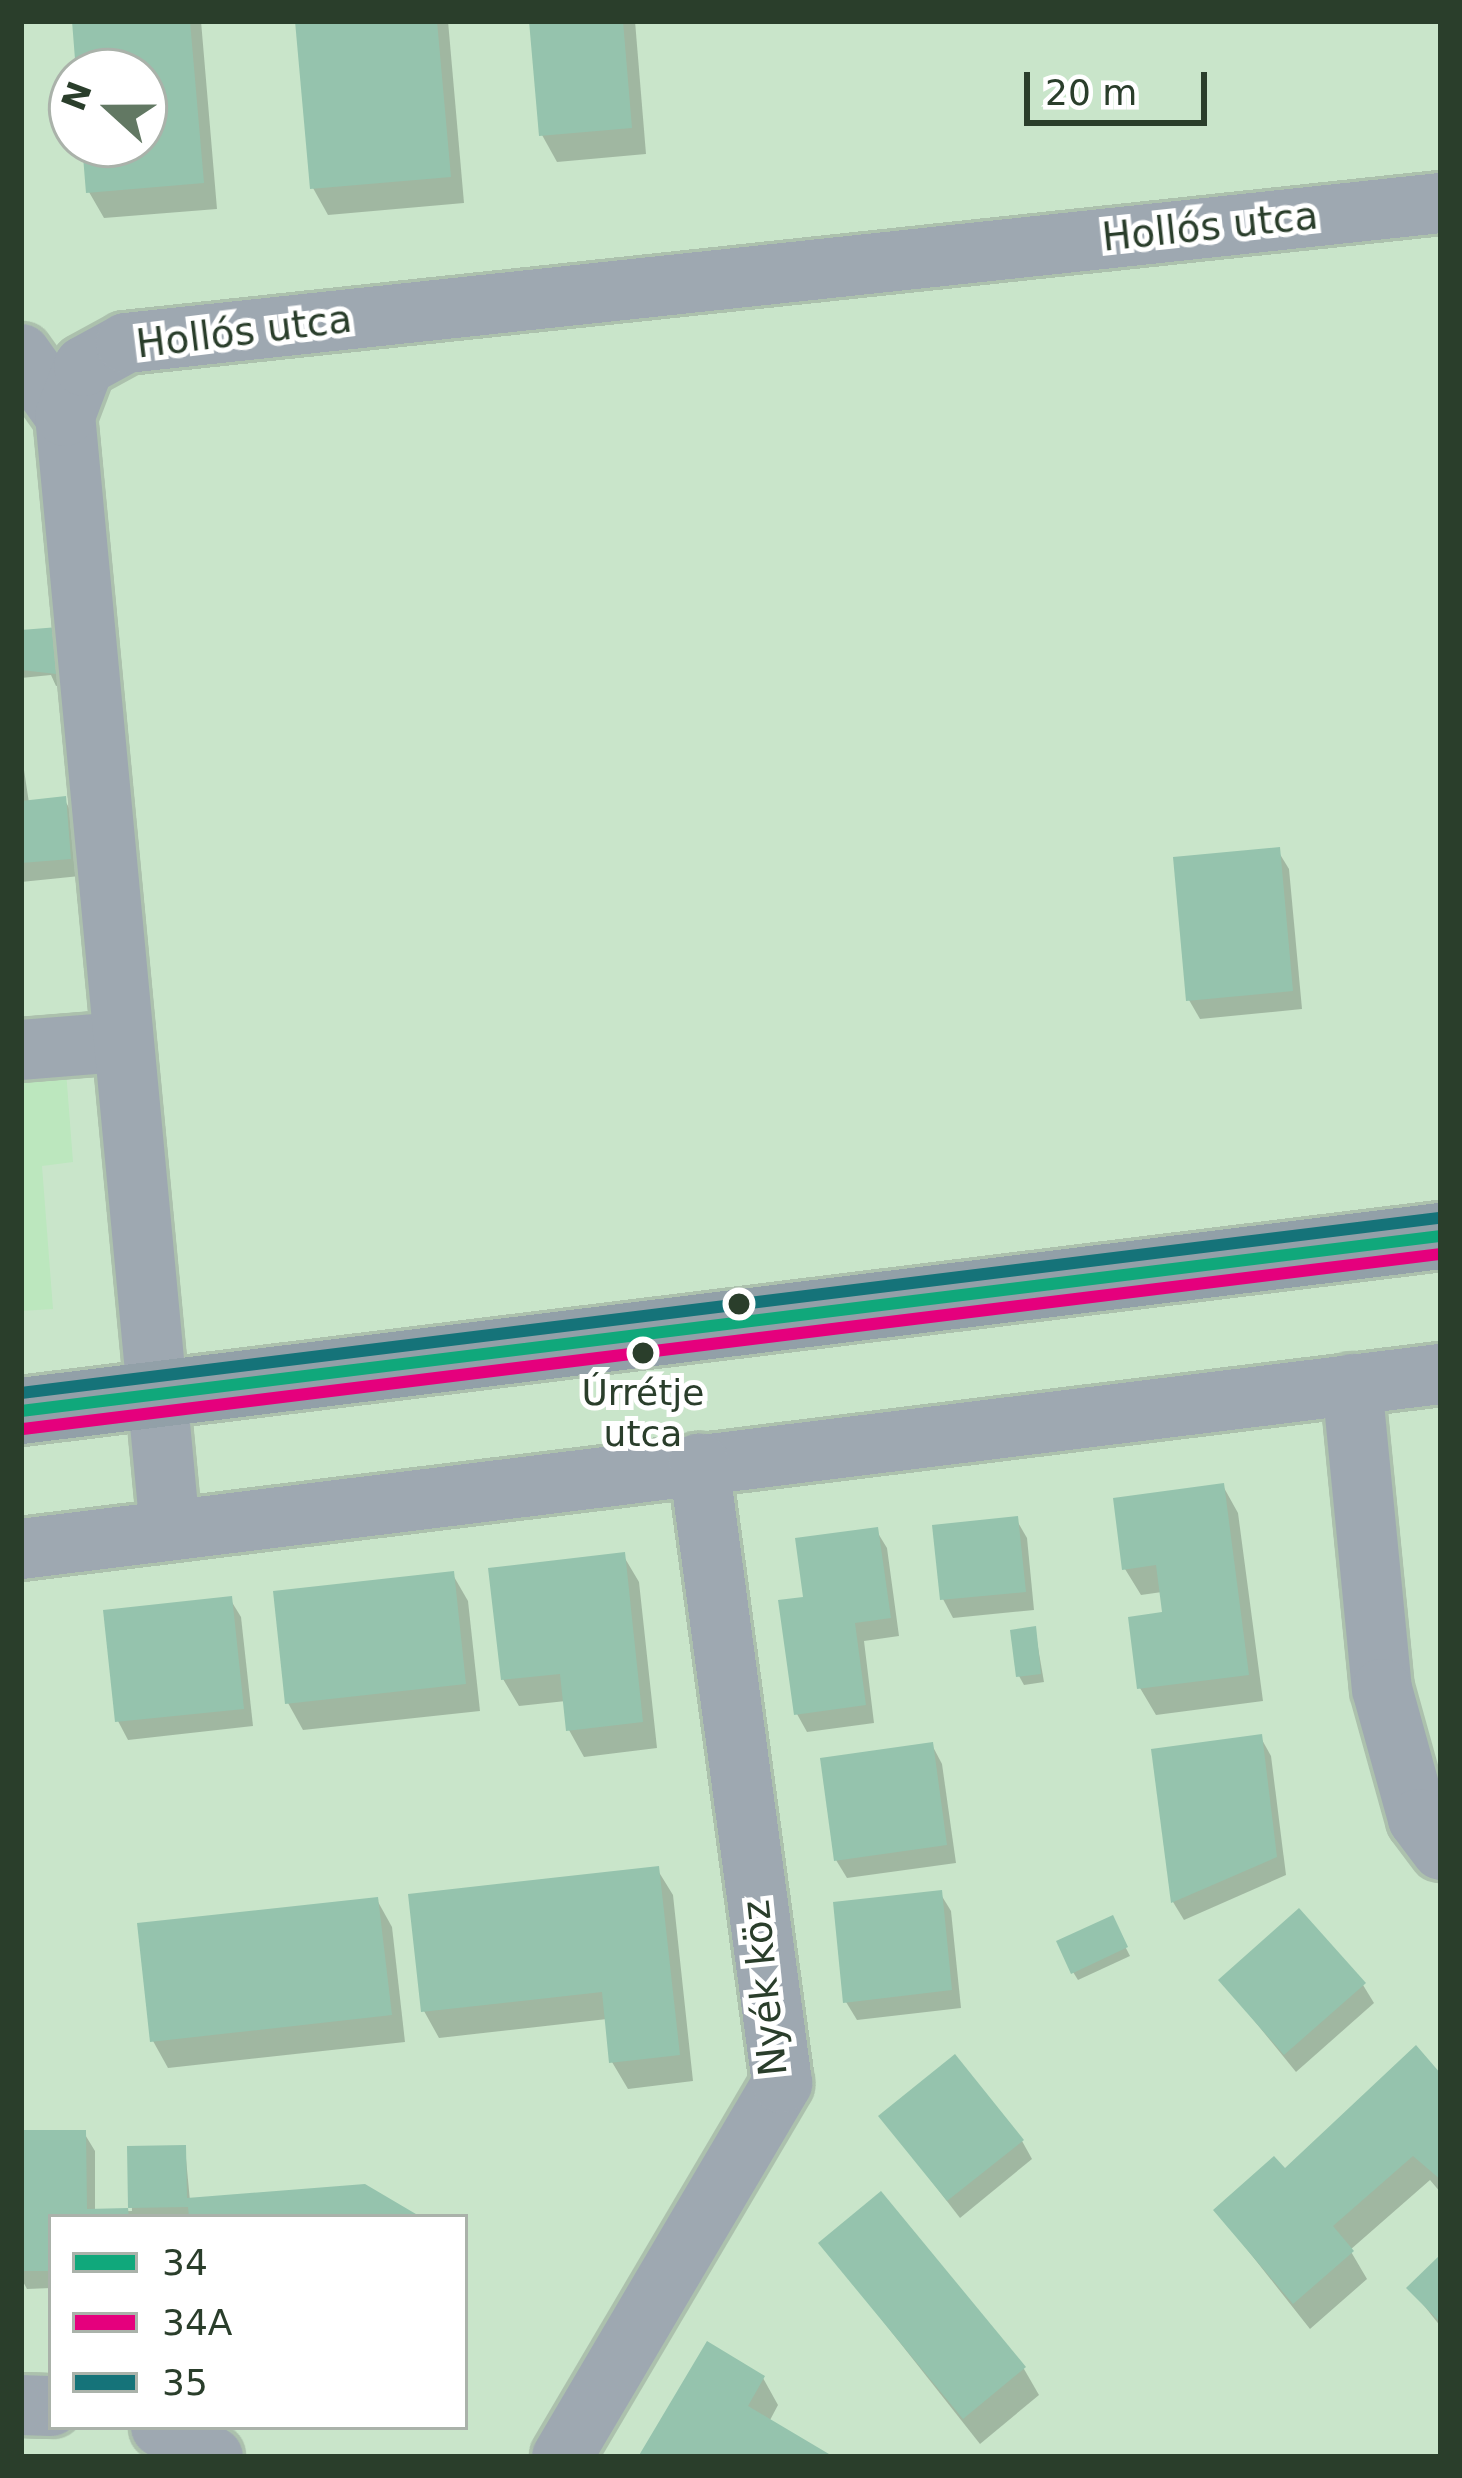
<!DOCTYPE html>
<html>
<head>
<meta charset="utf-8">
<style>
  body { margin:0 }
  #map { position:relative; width:1462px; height:2478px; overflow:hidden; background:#c9e5ca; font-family:"DejaVu Sans",sans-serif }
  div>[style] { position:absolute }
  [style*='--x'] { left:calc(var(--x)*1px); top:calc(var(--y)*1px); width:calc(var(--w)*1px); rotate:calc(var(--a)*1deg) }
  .built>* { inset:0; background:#bce7be }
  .shadow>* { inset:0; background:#0003 }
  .building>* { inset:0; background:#95c3ad }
  .roads { filter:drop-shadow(3px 0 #acc1ad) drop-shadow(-3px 0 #acc1ad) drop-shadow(0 3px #acc1ad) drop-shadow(0 -3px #acc1ad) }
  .street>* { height:60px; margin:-30px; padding:0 30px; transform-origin:30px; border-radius:30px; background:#9ea8b1 }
  .primary>* { height:66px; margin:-33px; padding:0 33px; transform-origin:33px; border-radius:33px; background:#92a0a8 }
  .bus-1>* { height:12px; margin:-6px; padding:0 6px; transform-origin:6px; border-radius:6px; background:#10a87b }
  .bus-2>* { height:12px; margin:-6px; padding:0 6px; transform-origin:6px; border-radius:6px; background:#e5007d }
  .bus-3>* { height:12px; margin:-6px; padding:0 6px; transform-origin:6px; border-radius:6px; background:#157379 }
  .dots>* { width:33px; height:33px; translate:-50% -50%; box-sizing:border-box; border:6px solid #fff; border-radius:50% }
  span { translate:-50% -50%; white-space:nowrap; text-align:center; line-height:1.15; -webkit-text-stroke:10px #fff; paint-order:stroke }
  .bus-label { font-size:36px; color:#2a3e2b }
  .street-label { font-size:39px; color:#2a3e2b }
  .frame { position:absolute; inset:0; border:24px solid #2a3e2b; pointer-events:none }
  .legend { position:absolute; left:48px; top:2214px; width:420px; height:216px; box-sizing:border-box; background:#fff; border:3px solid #aab2aa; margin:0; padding:15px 21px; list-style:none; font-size:36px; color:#2a3e2b }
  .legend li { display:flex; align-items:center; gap:24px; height:60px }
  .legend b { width:60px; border:3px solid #aab2aa }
  .north { position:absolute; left:48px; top:48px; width:120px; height:120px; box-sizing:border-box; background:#fff; border:3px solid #aab2aa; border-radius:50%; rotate:291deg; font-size:33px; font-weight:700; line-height:48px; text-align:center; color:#2a3e2b }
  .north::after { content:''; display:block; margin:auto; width:42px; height:54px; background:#627863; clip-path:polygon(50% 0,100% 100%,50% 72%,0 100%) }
  .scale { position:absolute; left:1024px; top:72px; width:183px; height:54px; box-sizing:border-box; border:6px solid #2a3e2b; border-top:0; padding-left:15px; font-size:36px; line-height:42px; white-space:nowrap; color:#2a3e2b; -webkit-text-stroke:9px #fff; paint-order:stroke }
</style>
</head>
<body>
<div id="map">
  <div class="built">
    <div style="clip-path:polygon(66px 1071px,73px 1162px,42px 1166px,53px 1309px,21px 1311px,21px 1074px)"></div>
  </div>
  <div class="shadow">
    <div style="clip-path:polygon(75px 21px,201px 21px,217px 209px,104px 218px,89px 192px,85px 144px,144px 144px,144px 72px,79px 72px)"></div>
    <div style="clip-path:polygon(298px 21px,448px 21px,464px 203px,328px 215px,313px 188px)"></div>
    <div style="clip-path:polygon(532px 21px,635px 21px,646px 154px,557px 162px,542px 135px)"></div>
    <div style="clip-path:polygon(21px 633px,77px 684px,56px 686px,51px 675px,21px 678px)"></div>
    <div style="clip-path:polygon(21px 750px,29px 803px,64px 799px,75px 818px,80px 876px,21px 882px)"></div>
    <div style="clip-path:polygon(1278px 851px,1289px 869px,1302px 1009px,1200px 1019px,1189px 1000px)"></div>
    <div style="clip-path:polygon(1223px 1486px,1238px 1513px,1263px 1701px,1156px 1715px,1140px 1688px,1165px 1614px,1162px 1592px,1141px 1595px,1125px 1569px)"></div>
    <div style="clip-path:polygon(1016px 1519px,1027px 1538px,1034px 1610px,953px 1618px,943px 1599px)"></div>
    <div style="clip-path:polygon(876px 1530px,887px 1548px,899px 1636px,864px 1641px,874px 1723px,807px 1732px,797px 1714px,807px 1599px)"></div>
    <div style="clip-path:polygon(623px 1555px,639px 1582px,657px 1748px,584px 1757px,569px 1730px,566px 1701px,519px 1706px,503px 1679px)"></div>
    <div style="clip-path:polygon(453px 1575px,468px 1601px,480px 1711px,303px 1730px,288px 1703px)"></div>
    <div style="clip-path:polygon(230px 1599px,241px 1617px,253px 1726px,128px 1740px,118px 1721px)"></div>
    <div style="clip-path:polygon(1035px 1630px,1044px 1682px,1024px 1685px,1019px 1676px)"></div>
    <div style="clip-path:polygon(1261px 1738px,1271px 1756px,1286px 1875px,1184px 1920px,1173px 1902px,1155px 1752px)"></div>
    <div style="clip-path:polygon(932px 1745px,942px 1764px,956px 1863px,847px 1878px,836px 1860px)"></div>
    <div style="clip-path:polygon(657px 1869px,673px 1895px,693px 2081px,628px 2089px,612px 2062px,607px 2019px,439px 2038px,424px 2011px)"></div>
    <div style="clip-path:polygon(940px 1893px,951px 1911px,961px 2008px,857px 2020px,846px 2002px)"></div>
    <div style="clip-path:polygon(377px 1900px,392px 1927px,405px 2042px,168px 2068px,153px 2041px)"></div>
    <div style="clip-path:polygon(1111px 1919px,1130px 1956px,1078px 1980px,1073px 1972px)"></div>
    <div style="clip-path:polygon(1222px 1981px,1363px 1985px,1374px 2003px,1296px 2072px)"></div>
    <div style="clip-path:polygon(1416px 2049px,1441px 2079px,1441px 2193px,1430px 2180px,1350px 2250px,1367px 2279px,1310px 2329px,1216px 2210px,1285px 2173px)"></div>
    <div style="clip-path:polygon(882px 2117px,1022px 2141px,1032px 2159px,960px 2218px)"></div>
    <div style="clip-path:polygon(21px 2133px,84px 2133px,95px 2151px,95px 2212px,132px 2211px,130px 2149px,185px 2148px,190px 2201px,415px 2217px,51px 2217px,51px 2288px,27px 2289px,21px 2278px)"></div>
    <div style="clip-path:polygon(822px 2244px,1024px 2369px,1039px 2395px,980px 2444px)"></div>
    <div style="clip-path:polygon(1441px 2258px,1441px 2327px,1410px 2288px)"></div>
    <div style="clip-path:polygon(763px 2378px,778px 2405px,769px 2422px,828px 2457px,642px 2457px)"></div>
  </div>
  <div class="building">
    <div style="clip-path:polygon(72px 21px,190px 21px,204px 183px,86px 193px,82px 144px,144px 144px,144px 72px,76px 72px)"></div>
    <div style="clip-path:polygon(295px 21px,437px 21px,451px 177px,310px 189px)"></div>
    <div style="clip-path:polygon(529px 21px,623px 21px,632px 128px,539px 136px)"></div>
    <div style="clip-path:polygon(71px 626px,74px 676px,21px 670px,21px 630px)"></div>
    <div style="clip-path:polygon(66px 796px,71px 859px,21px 863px,21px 801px)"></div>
    <div style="clip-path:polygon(1280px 847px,1293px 991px,1186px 1001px,1173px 857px)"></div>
    <div style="clip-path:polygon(1224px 1483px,1249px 1675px,1137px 1689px,1128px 1617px,1162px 1612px,1156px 1565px,1122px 1570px,1113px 1498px)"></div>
    <div style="clip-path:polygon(1018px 1516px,1026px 1592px,940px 1600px,932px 1525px)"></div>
    <div style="clip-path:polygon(878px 1527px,891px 1618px,855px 1623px,866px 1705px,794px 1715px,778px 1600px,803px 1597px,795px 1538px)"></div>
    <div style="clip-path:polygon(625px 1552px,643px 1722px,566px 1731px,560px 1674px,501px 1680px,488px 1568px)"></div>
    <div style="clip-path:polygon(454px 1571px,466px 1684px,285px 1704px,273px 1591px)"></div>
    <div style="clip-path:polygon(232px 1596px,244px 1709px,115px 1722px,103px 1610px)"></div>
    <div style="clip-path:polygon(1036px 1626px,1041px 1674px,1016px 1677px,1010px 1630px)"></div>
    <div style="clip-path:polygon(1262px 1734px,1277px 1857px,1171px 1903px,1151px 1749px)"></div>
    <div style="clip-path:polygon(933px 1742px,947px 1845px,834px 1861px,820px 1758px)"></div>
    <div style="clip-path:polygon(659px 1866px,680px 2055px,609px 2063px,602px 1992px,421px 2012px,408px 1894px)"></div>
    <div style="clip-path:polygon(942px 1890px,952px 1990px,843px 2003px,833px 1902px)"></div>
    <div style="clip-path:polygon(378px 1897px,392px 2015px,150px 2042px,137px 1923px)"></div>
    <div style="clip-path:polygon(1299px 1908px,1366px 1983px,1284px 2055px,1218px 1980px)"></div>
    <div style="clip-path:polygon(1113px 1915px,1128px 1947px,1071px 1974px,1056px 1941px)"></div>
    <div style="clip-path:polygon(1416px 2045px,1441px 2074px,1441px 2180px,1413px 2156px,1333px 2226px,1354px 2251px,1293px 2304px,1213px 2210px,1274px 2156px,1285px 2168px)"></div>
    <div style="clip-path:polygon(955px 2054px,1024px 2140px,947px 2201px,878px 2116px)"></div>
    <div style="clip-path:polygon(21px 2130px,86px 2130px,87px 2209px,128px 2208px,129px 2217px,51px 2217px,51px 2271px,21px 2271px)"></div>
    <div style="clip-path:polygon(186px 2145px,187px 2198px,365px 2184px,421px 2217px,189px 2217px,188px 2207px,128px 2208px,127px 2146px)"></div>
    <div style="clip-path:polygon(881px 2191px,1026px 2367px,963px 2419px,818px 2243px)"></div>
    <div style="clip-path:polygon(1441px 2254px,1441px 2323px,1406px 2288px)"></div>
    <div style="clip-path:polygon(707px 2341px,765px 2376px,748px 2406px,834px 2457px,638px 2457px)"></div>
  </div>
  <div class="roads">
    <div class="street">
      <div style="--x:21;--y:354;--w:76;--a:54.6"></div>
      <div style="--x:21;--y:1050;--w:99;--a:-4.6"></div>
      <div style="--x:1352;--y:1384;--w:306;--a:84.4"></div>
      <div style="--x:1382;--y:1689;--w:135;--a:74.5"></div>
      <div style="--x:1418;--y:1819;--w:39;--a:53"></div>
      <div style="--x:170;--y:1530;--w:1119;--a:-95.38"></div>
      <div style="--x:65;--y:416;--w:53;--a:-69.2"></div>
      <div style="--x:84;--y:366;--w:48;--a:-28.7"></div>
      <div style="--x:126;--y:343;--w:1322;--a:-6.08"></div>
      <div style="--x:21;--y:1549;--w:1431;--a:-7.03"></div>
      <div style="--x:21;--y:2405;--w:30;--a:2"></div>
      <div style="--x:161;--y:2427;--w:60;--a:30"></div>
      <div style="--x:562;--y:2457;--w:434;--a:-59.5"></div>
      <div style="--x:782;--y:2083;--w:625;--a:-97.64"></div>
    </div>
    <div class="primary">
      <div style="--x:21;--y:1411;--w:1431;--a:-7.03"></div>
    </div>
  </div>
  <div class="bus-1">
    <div style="--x:21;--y:1411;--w:1431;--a:-7.03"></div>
  </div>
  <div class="bus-2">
    <div style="--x:23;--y:1429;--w:1429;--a:-7.04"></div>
  </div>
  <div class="bus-3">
    <div style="--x:21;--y:1393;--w:1429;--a:-7.04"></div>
  </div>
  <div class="dots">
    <div style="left:739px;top:1304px;background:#2a3e2b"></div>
    <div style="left:643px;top:1353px;background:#2a3e2b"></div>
  </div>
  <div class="bus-label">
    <span style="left:643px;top:1413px">Úrrétje<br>utca</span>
  </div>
  <div class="street-label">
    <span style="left:1210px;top:227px;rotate:-6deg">Hollós utca</span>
    <span style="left:244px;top:332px;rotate:-7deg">Hollós utca</span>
    <span style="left:765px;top:1988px;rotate:-96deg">Nyék köz</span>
  </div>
  <div class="frame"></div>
  <ul class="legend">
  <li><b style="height:15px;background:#10a87b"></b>34</li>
  <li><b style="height:15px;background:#e5007d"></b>34A</li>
  <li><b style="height:15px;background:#157379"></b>35</li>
  </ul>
  <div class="north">N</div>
  <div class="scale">20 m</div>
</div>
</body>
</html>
